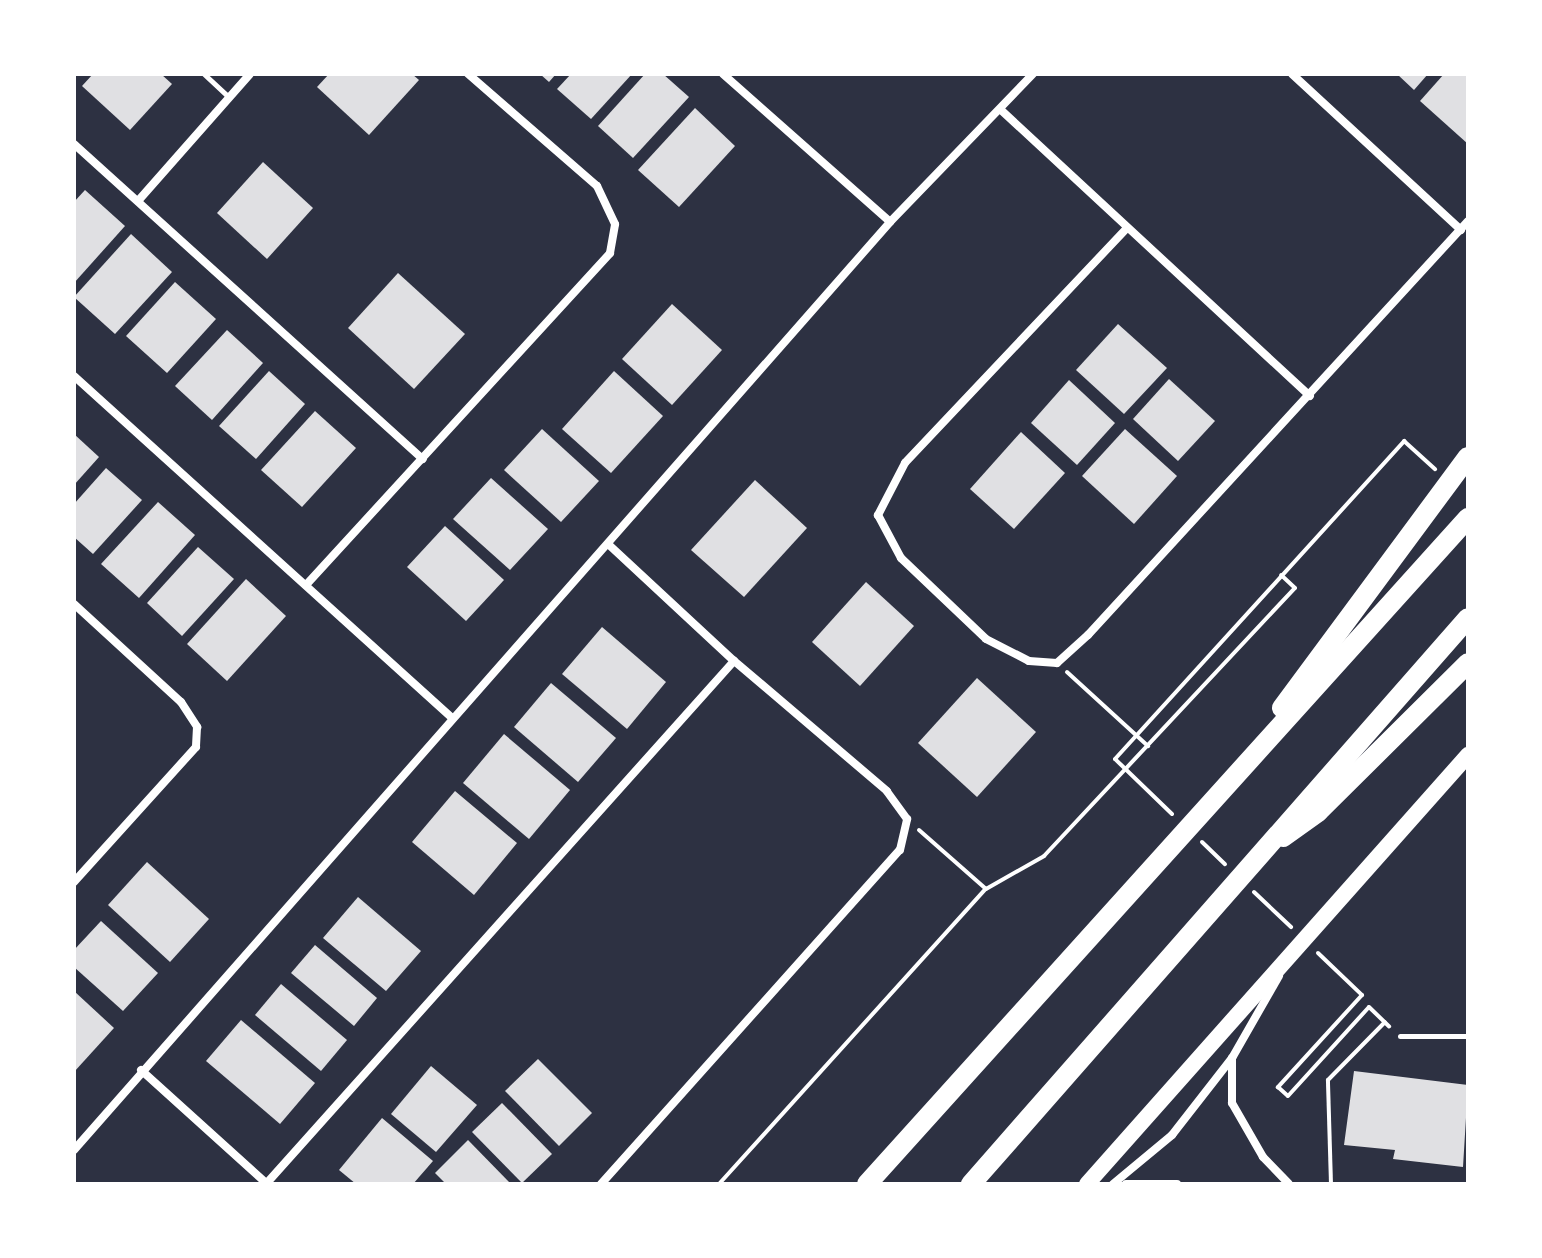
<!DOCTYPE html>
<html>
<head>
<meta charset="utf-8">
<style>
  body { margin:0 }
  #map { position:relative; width:1542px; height:1258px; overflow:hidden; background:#2d3142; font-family:"Source Sans 3",sans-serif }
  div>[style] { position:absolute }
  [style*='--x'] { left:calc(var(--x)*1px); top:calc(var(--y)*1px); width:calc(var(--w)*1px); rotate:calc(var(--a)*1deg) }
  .building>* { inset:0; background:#e0e0e3 }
  .path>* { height:4px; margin:-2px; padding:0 2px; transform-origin:2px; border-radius:2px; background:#fff }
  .service>* { height:5px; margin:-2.5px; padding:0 2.5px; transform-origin:2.5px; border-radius:2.5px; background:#fff }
  .minor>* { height:8px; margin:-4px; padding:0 4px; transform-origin:4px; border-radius:4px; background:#fff }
  .primary>* { height:16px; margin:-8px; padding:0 8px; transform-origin:8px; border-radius:8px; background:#fff }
  .motorway>* { height:20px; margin:-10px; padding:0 10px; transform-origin:10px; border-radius:10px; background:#fff }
  span { translate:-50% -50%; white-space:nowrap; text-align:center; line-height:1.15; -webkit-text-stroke:8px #fff; paint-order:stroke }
  .frame { position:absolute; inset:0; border:76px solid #fff; pointer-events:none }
</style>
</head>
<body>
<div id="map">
  <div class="building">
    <div style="clip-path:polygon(93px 74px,161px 74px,172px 84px,130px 130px,82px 86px)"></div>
    <div style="clip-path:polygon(329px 74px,412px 74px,419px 80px,369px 135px,317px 87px)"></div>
    <div style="clip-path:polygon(540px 74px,556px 74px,549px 82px)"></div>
    <div style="clip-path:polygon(571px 74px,632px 74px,591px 119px,557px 89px)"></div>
    <div style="clip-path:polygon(645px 74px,663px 74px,689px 97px,633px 158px,598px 126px)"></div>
    <div style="clip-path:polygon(1397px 74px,1428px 74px,1414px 90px)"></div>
    <div style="clip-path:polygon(1444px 74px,1468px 74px,1468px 144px,1420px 101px)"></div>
    <div style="clip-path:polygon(695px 108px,735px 146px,679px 207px,638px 170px)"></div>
    <div style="clip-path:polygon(263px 162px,313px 208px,267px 259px,217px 213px)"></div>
    <div style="clip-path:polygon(85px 190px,125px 226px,74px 283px,74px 202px)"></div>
    <div style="clip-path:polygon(131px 234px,172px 272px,115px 334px,74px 297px)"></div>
    <div style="clip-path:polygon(398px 273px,465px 334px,414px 389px,348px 328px)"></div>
    <div style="clip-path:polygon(175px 282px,216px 319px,167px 373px,126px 336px)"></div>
    <div style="clip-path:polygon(672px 304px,722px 350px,672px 405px,622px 359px)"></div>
    <div style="clip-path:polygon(1118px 324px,1167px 368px,1124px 414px,1076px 370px)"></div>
    <div style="clip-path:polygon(227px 330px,263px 363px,212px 420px,175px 386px)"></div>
    <div style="clip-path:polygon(269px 371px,305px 404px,256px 459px,219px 426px)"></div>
    <div style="clip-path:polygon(614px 371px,663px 416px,611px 473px,562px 429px)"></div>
    <div style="clip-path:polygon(1169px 379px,1215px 421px,1178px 461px,1133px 419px)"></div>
    <div style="clip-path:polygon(1069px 380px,1115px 423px,1077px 465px,1031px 423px)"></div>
    <div style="clip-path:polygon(315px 411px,356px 448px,302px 507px,261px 470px)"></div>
    <div style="clip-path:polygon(542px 429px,599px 481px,561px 522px,504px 470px)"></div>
    <div style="clip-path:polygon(1125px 429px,1177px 476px,1134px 524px,1082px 476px)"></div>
    <div style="clip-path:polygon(1021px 432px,1065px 473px,1014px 529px,970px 489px)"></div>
    <div style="clip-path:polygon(74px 434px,99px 457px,74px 485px)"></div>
    <div style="clip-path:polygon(106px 468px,142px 500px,93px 554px,74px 537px,74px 504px)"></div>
    <div style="clip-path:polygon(491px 478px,548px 529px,510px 570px,453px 519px)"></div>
    <div style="clip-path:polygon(755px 480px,807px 528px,744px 597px,691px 550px)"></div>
    <div style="clip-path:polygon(158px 502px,195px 535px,139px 598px,101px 564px)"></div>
    <div style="clip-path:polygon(445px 526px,504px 580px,466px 621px,407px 567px)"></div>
    <div style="clip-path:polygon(198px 547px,234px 579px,182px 636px,147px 603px)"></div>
    <div style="clip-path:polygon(246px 579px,286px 616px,227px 681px,187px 644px)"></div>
    <div style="clip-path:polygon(866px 582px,914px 626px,860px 686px,812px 642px)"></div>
    <div style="clip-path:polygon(602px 627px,666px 682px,627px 729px,562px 674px)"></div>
    <div style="clip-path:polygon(977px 678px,1036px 732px,977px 797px,918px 743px)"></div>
    <div style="clip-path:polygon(551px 683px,616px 738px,578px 782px,514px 727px)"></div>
    <div style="clip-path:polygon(504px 734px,570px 790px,529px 839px,463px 783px)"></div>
    <div style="clip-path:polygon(455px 791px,517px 843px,474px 895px,412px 842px)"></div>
    <div style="clip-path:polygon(147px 862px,209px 919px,170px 962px,108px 905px)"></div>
    <div style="clip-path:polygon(358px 897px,421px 951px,386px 991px,323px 938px)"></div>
    <div style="clip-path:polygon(101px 921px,158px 973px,123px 1011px,74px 967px,74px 950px)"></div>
    <div style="clip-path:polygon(315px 945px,377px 998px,354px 1026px,291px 973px)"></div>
    <div style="clip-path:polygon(281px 984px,347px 1040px,321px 1071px,255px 1015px)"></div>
    <div style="clip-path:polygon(74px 991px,114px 1028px,74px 1072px)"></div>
    <div style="clip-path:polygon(241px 1020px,315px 1083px,280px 1124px,206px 1061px)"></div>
    <div style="clip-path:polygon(538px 1059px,592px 1113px,559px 1146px,505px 1091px)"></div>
    <div style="clip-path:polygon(431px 1066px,477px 1105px,436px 1152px,391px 1114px)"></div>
    <div style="clip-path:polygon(1354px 1071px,1468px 1085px,1463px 1167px,1393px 1159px,1395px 1150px,1344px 1145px)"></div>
    <div style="clip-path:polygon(502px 1103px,552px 1154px,522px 1183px,472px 1132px)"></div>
    <div style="clip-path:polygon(382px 1118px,433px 1161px,413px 1184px,356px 1184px,339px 1170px)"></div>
    <div style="clip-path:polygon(468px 1140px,511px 1184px,446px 1184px,435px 1173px)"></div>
  </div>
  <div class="path">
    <div style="--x:1067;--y:672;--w:110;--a:42.4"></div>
    <div style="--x:1172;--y:814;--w:79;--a:-136"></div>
    <div style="--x:1115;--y:759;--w:430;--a:-47.7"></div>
    <div style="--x:1404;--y:441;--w:42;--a:42.1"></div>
    <div style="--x:919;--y:830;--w:89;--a:41.4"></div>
    <div style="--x:1202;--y:842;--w:32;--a:44"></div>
    <div style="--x:1254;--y:892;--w:51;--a:43.4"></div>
    <div style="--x:1318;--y:953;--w:61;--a:43.7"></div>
    <div style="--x:1362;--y:995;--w:125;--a:132.4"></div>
    <div style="--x:1278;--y:1087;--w:13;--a:42"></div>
    <div style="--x:1288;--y:1096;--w:120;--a:-47.7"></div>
    <div style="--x:1369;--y:1007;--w:28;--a:44"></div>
    <div style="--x:719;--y:1184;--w:398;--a:-47.9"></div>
    <div style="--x:986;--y:889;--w:67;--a:-29.6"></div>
    <div style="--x:1044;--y:856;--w:367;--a:-46.9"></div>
    <div style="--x:1295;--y:588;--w:19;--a:-137"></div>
    <div style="--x:1331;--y:1184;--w:104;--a:-91.7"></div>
    <div style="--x:1328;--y:1080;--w:81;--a:-45.5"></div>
  </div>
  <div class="service">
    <div style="--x:204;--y:74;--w:34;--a:43"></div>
    <div style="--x:1400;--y:1036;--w:68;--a:0"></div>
  </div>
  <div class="minor">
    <div style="--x:723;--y:74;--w:223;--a:41.5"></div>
    <div style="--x:1292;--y:74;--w:230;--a:42.7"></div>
    <div style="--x:1001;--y:110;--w:421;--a:42.8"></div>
    <div style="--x:74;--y:144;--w:470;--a:42.1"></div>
    <div style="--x:138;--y:201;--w:169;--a:-48.6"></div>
    <div style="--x:1127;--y:228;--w:323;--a:133.4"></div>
    <div style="--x:905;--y:463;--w:59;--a:117.4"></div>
    <div style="--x:878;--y:515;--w:49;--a:61.9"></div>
    <div style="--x:901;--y:558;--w:117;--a:43.6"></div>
    <div style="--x:986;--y:639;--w:48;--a:27.1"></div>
    <div style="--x:1029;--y:661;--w:28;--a:4"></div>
    <div style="--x:1057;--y:663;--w:42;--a:-42.1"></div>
    <div style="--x:1088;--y:635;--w:562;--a:-47.45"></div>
    <div style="--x:74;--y:376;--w:508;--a:42.13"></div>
    <div style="--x:306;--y:585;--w:450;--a:-47.5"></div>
    <div style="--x:610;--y:253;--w:29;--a:-80"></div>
    <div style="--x:615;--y:224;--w:42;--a:-115.3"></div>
    <div style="--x:597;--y:186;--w:171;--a:-139"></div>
    <div style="--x:74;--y:604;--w:145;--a:42.5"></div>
    <div style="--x:181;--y:702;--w:30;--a:57"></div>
    <div style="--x:197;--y:727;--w:20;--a:93"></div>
    <div style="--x:196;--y:747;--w:182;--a:132.1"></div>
    <div style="--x:1279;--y:976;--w:95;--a:119.8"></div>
    <div style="--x:1232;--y:1058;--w:45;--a:90"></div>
    <div style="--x:1232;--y:1103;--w:62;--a:60.1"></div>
    <div style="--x:1263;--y:1157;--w:37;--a:46"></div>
    <div style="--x:141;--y:1070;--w:170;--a:42.1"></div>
    <div style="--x:74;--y:1150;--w:1236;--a:-48.67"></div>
    <div style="--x:890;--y:222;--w:206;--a:-46"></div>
    <div style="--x:266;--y:1184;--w:702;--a:-48.18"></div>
    <div style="--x:601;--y:1184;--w:448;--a:-48.2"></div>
    <div style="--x:900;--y:850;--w:32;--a:-77"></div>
    <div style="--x:907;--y:819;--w:34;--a:-126"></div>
    <div style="--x:887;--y:791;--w:201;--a:-139.6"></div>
    <div style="--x:734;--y:661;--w:171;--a:-137.1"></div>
    <div style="--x:1113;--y:1184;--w:77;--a:-39.7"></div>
    <div style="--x:1172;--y:1135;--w:98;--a:-52.1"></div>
    <div style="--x:1126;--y:1184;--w:51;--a:0"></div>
  </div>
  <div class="primary">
    <div style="--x:1087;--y:1184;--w:574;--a:-48.39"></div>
  </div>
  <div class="motorway">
    <div style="--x:1282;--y:708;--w:312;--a:-53.5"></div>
    <div style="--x:1283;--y:837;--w:43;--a:-35.5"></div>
    <div style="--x:1318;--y:812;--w:211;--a:-44.8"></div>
    <div style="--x:867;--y:1184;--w:897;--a:-47.94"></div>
    <div style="--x:971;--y:1184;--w:753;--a:-48.71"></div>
  </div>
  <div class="frame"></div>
</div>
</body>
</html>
